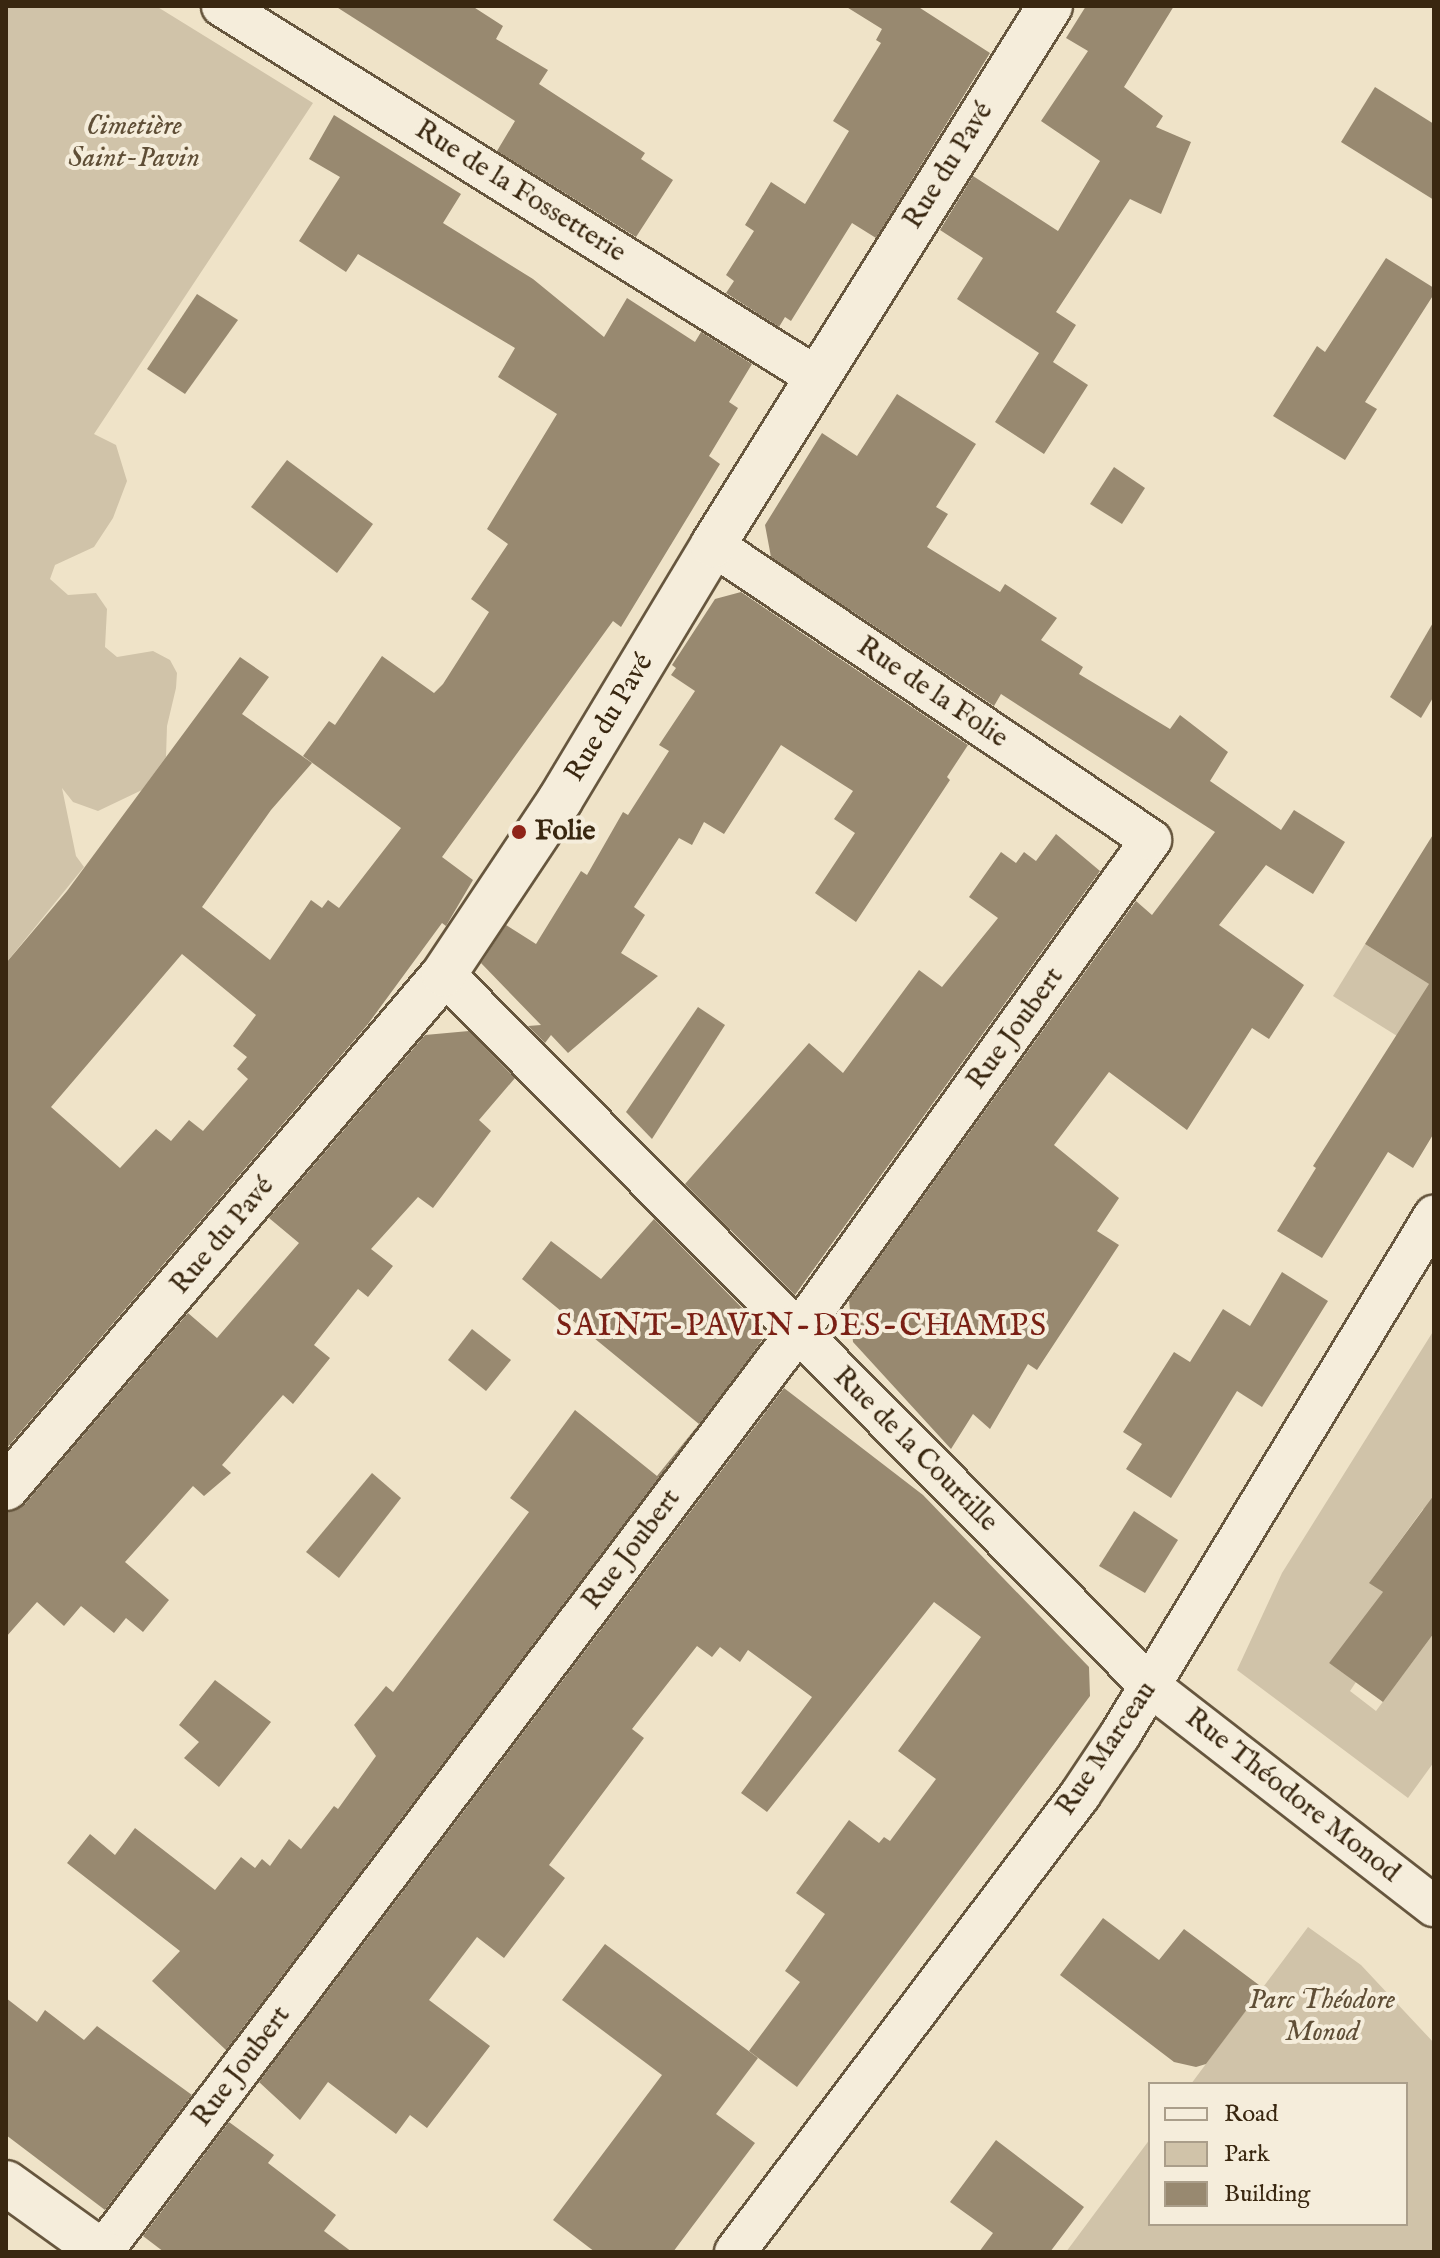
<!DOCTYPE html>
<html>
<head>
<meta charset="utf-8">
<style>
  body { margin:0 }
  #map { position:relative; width:1440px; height:2258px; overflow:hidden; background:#efe3c8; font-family:"IM FELL English",serif }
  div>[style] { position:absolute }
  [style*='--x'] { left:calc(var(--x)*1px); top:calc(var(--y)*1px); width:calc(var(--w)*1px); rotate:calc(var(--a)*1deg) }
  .green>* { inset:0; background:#d0c3a9 }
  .building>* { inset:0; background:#988970 }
  .roads { filter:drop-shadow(2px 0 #66563e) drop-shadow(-2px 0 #66563e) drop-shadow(0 2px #66563e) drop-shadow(0 -2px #66563e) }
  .street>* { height:40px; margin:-20px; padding:0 20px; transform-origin:20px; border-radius:20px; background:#f5eddb }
  .secondary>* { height:44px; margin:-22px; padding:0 22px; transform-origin:22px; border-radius:22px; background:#f5eddb }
  .dots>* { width:22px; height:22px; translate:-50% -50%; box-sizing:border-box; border:4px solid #f5eddb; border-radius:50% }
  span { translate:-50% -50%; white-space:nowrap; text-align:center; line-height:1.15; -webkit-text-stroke:8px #f5eddb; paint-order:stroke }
  .park-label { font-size:28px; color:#5f4e36; font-style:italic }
  .street-label { font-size:28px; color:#392710 }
  .poi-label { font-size:28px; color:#392710; font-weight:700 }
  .left { translate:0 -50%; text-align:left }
  .quarter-label { font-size:32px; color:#7a1f14; letter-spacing:2px }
  .frame { position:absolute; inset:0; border:8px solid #392710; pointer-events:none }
  .legend { position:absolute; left:1148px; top:2082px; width:260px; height:144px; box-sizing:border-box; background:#f5eddb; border:2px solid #aa9e8a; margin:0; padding:10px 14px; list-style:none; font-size:24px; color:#392710 }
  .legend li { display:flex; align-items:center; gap:16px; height:40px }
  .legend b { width:40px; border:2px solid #aa9e8a }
</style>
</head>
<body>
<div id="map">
  <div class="green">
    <div style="clip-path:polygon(6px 6px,156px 6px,313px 103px,94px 434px,116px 445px,127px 481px,113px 518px,94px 547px,55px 565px,50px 579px,68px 595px,96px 593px,107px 609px,105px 647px,117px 657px,153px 651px,170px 660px,177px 673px,176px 688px,167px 726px,166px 757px,142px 790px,98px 811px,73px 802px,62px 788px,76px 856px,84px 867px,6px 963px)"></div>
    <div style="clip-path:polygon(1365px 944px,1434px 987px,1434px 1059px,1333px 996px)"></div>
    <div style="clip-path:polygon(1434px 1330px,1434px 1517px,1423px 1509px,1370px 1582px,1389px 1597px,1329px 1663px,1356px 1682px,1350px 1691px,1376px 1711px,1434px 1633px,1434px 1762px,1408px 1798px,1237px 1670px,1282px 1573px)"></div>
    <div style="clip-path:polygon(1308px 1927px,1361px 1965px,1434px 2043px,1434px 2252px,1066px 2252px,1150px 2139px,1150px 2224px,1406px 2224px,1406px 2084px,1191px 2084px)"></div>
  </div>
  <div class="building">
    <div style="clip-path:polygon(335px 6px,472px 6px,503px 26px,496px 39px,548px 70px,539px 84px,645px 153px,641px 159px,673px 180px,636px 237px,497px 151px,515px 121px)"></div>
    <div style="clip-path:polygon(845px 6px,917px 6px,990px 53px,876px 238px,852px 223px,791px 321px,785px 317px,779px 327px,726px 293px,734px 281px,726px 275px,754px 231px,745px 225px,771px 182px,805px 204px,849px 131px,833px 121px,881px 43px,876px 40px,882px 29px)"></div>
    <div style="clip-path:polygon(1086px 6px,1174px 6px,1124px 87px,1163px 116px,1156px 127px,1191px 142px,1161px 214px,1130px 199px,1056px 312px,1076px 325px,1053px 362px,1088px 385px,1044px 454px,995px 422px,1039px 353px,957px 299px,983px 258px,940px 230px,973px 176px,1058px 231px,1100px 161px,1041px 121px,1088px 51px,1066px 38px)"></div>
    <div style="clip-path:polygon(1375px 87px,1434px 124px,1434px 200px,1341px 142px)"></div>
    <div style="clip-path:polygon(evenodd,334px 115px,461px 194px,443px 223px,533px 279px,604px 337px,627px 298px,695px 342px,701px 332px,752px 364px,729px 402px,738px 408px,709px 456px,720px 464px,621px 627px,613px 621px,442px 857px,473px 880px,446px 926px,442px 923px,368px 1024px,6px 1449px,6px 963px,67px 891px,240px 657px,269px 677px,242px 714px,312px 763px,271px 810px,202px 907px,270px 960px,311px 900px,322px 908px,328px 900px,339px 908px,401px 828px,303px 756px,329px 721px,335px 725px,382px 656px,434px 693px,443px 684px,489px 612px,471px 599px,508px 544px,487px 529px,557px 414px,498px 377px,515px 348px,358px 254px,346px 272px,299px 241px,340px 177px,309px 159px,334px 115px,182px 954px,256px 1015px,233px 1046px,247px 1057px,237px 1069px,248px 1079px,203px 1131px,189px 1120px,171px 1141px,156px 1129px,120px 1168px,51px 1107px,182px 954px)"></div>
    <div style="clip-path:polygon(1386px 258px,1434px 288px,1434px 294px,1365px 402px,1377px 409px,1345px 460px,1273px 416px,1317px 346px,1325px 352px)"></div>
    <div style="clip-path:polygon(197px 294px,238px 320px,185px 394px,147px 369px)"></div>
    <div style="clip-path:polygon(897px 394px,976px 444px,936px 507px,948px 514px,927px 547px,1000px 592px,1005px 584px,1057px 618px,1041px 640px,1083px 667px,1079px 674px,1170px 729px,1180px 715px,1228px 752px,1210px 781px,1281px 830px,1294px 810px,1345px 842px,1313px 894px,1266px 865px,1219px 925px,1304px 985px,1269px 1039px,1252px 1028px,1187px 1130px,1109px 1072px,1054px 1145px,1119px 1198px,1097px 1231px,1119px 1245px,1037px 1370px,1028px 1364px,990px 1429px,973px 1414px,951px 1449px,853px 1342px,849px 1300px,1136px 901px,1152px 915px,1215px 832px,1001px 694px,994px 706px,771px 557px,765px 525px,822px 433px,857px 456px)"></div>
    <div style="clip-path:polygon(287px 460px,373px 524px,337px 573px,251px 507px)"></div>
    <div style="clip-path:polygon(1114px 467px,1145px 488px,1122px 524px,1090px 504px)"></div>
    <div style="clip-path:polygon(741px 592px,968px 745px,947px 777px,950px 780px,856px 922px,815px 893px,855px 833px,834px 819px,853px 791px,781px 745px,724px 834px,704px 822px,692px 845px,679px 838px,634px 907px,645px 915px,621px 953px,658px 976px,568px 1053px,551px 1035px,545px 1043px,528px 1026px,541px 1025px,481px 963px,506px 925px,536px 944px,581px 871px,587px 875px,623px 812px,628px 815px,669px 751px,659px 745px,695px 691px,671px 675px,676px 668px,672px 665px,715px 599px)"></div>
    <div style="clip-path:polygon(1434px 621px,1434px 696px,1421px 718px,1390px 697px)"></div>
    <div style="clip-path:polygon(1434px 833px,1434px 1133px,1413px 1168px,1388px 1152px,1322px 1258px,1277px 1231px,1316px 1168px,1313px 1166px,1429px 984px,1365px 944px)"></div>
    <div style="clip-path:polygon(1056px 834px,1100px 871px,795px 1295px,685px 1184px,809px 1043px,843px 1073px,919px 970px,942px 987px,998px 918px,969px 897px,1001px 852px,1016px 863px,1024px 852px,1036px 861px)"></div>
    <div style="clip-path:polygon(698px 1007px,725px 1025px,652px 1139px,626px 1112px)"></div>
    <div style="clip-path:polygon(469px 1031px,515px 1078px,479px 1120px,491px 1131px,433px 1208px,418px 1197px,371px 1249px,393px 1266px,368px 1297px,358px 1289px,314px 1345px,330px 1358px,293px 1404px,283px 1395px,222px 1465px,231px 1473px,204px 1496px,193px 1486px,125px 1562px,169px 1600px,143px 1632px,126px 1618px,114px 1633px,81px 1606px,64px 1626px,37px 1602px,6px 1637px,6px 1512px,25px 1504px,188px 1313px,217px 1338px,299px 1243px,269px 1218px,425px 1035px)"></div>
    <div style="clip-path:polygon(654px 1219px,767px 1333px,747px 1361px,226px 2050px,152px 1981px,180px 1951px,67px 1863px,90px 1834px,115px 1855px,135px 1828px,215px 1890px,241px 1857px,255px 1868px,262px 1859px,270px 1866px,289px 1839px,301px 1849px,334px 1806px,338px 1809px,376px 1756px,354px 1725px,386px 1686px,393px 1692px,529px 1512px,510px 1498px,575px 1410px,657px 1476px,699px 1424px,522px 1279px,551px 1241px,601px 1279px)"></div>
    <div style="clip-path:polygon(1282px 1272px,1328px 1301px,1262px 1407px,1237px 1391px,1171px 1498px,1126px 1469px,1142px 1444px,1123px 1432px,1174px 1352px,1190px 1362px,1223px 1309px,1250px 1326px)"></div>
    <div style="clip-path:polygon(472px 1329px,511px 1360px,486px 1391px,448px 1360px)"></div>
    <div style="clip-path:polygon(784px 1388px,923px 1495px,1089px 1667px,1090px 1696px,797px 2087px,749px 2051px,800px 1982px,785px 1971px,825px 1914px,796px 1893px,849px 1820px,879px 1843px,884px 1837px,890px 1841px,936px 1779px,898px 1751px,981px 1637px,934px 1602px,767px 1812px,741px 1793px,812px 1697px,748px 1650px,740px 1662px,720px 1647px,712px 1657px,697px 1646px,632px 1729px,644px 1738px,549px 1865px,565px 1878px,504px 1958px,477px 1937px,429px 2000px,490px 2046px,427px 2128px,410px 2115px,396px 2134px,328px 2082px,300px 2120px,259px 2082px)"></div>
    <div style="clip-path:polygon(372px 1473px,401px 1498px,339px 1578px,306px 1552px)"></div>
    <div style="clip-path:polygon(1434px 1495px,1434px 1633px,1383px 1702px,1329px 1663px,1383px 1592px,1369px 1583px)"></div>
    <div style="clip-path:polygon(1134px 1511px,1178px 1540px,1145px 1593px,1099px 1566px)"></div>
    <div style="clip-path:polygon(215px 1680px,271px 1722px,219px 1787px,184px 1758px,199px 1742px,179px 1725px)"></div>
    <div style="clip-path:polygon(1103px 1918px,1159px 1960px,1184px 1929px,1263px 1988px,1206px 2064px,1196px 2067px,1174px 2062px,1060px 1975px)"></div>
    <div style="clip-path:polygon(605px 1944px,758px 2058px,716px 2114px,755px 2143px,673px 2252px,595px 2252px,553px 2220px,662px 2075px,562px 2000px)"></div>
    <div style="clip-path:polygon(6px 1998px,37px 2022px,45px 2010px,84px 2040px,97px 2026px,192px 2095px,105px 2210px,6px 2135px)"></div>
    <div style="clip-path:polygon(229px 2122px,274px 2155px,268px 2163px,336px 2215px,324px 2231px,352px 2252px,164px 2252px,143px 2236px)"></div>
    <div style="clip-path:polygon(996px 2140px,1084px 2207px,1050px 2252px,979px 2252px,993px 2233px,950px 2202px)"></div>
  </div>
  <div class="roads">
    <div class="street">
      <div style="--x:222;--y:6;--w:703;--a:31.97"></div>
      <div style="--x:444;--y:974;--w:1003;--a:45.24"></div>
      <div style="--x:1150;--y:1686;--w:359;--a:37.8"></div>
      <div style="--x:102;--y:2252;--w:1176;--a:-52.92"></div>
      <div style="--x:811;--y:1314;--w:583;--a:-54.35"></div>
      <div style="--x:1151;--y:840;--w:528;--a:-146.04"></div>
      <div style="--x:735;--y:2252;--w:573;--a:-52.95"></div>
      <div style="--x:1080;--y:1795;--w:72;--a:-56.3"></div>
      <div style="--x:1120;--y:1735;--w:607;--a:-58.83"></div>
    </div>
    <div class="secondary">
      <div style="--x:6;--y:1488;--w:675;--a:-49.56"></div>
      <div style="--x:444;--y:974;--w:209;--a:-56.3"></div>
      <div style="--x:560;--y:800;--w:297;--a:-59"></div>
      <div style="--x:713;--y:545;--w:636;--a:-57.99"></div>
      <div style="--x:6;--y:2183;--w:118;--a:35.7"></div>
    </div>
  </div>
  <div class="dots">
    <div style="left:519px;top:832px;background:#8f2418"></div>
  </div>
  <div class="park-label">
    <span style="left:134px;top:143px">Cimetière<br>Saint-Pavin</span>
    <span style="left:1322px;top:2017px">Parc Théodore<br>Monod</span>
  </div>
  <div class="street-label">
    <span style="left:949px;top:166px;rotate:-58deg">Rue du Pavé</span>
    <span style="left:520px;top:192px;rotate:32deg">Rue de la Fossetterie</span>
    <span style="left:932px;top:693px;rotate:34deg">Rue de la Folie</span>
    <span style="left:610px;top:718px;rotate:-59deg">Rue du Pavé</span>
    <span style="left:1016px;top:1029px;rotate:-54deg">Rue Joubert</span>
    <span style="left:223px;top:1236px;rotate:-50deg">Rue du Pavé</span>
    <span style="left:915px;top:1450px;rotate:45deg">Rue de la Courtille</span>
    <span style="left:632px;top:1550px;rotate:-53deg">Rue Joubert</span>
    <span style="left:1107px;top:1749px;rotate:-56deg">Rue Marceau</span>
    <span style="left:1292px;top:1796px;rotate:38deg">Rue Théodore Monod</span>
    <span style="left:242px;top:2067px;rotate:-53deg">Rue Joubert</span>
  </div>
  <div class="poi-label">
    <span class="left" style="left:535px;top:832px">Folie</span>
  </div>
  <div class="quarter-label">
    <span style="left:802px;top:1327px">SAINT-PAVIN-DES-CHAMPS</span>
  </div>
  <div class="frame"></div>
  <ul class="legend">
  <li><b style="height:10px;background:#f5eddb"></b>Road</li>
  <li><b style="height:22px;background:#d0c3a9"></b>Park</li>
  <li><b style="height:22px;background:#988970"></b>Building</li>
  </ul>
</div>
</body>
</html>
